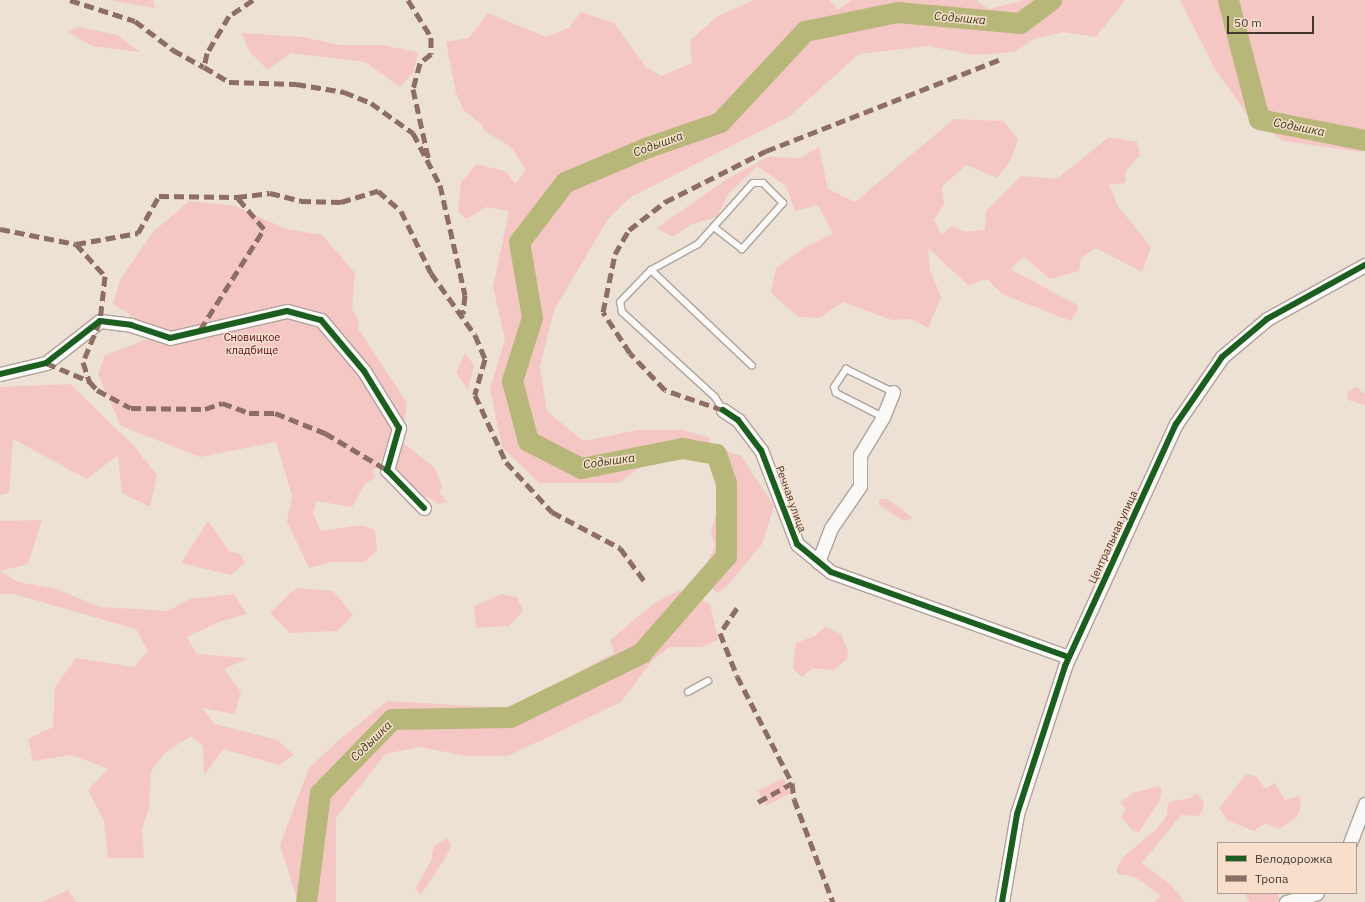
<!DOCTYPE html>
<html>
<head>
<meta charset="utf-8">
<style>
  body { margin:0 }
  #map { position:relative; width:1365px; height:902px; overflow:hidden; background:#ede0d5; font-family:"IBM Plex Sans",sans-serif }
  div>[style] { position:absolute }
  [style*='--x'] { left:calc(var(--x)*1px); top:calc(var(--y)*1px); width:calc(var(--w)*1px); rotate:calc(var(--a)*1deg) }
  .green>* { inset:0; background:#f4c7c5 }
  .river>* { height:21px; margin:-10.5px; padding:0 10.5px; transform-origin:10.5px; border-radius:10.5px; background:#b8b77a }
  .roads { filter:drop-shadow(1px 0 #ada39b) drop-shadow(-1px 0 #ada39b) drop-shadow(0 1px #ada39b) drop-shadow(0 -1px #ada39b) }
  .lane>* { height:6px; margin:-3px; padding:0 3px; transform-origin:3px; border-radius:3px; background:#fcfaf9 }
  .street>* { height:13px; margin:-6.5px; padding:0 6.5px; transform-origin:6.5px; border-radius:6.5px; background:#fcfaf9 }
  .quiet>* { height:5px; margin-top:-2.5px; transform-origin:0; background:repeating-linear-gradient(90deg,#8d6e63 0 10px,transparent 0 15px) }
  .cycleway>* { height:6px; margin:-3px; padding:0 3px; transform-origin:3px; border-radius:3px; background:#1b5e20 }
  span { translate:-50% -50%; white-space:nowrap; text-align:center; line-height:1.15; -webkit-text-stroke:3px #f7dfcb; paint-order:stroke }
  .park-label { font-size:11px; color:#58091e }
  .street-label { font-size:11px; color:#41372f }
  .water-label { font-size:12px; color:#373916; font-style:italic }
  .legend { position:absolute; left:1217px; top:842px; width:140px; height:52px; box-sizing:border-box; background:#f7dfcb; border:1px solid #ae9c8d; margin:0; padding:5px 7px; list-style:none; font-size:12px; color:#41372f }
  .legend li { display:flex; align-items:center; gap:8px; height:20px }
  .legend b { width:20px; border:1px solid #ae9c8d }
  .scale { position:absolute; left:1227px; top:16px; width:87px; height:18px; box-sizing:border-box; border:2px solid #41372f; border-top:0; padding-left:5px; font-size:12px; line-height:14px; white-space:nowrap; color:#41372f; -webkit-text-stroke:3px #f7dfcb; paint-order:stroke }
</style>
</head>
<body>
<div id="map">
  <div class="green">
    <div style="clip-path:polygon(108px 0,153px 0,155px 8px)"></div>
    <div style="clip-path:polygon(754px 0,829px 0,838px 9px,852px 0,976px 0,988px 9px,1026px 0,1125px 0,1096px 37px,1063px 32px,1034px 39px,1015px 52px,974px 55px,929px 46px,859px 54px,790px 116px,631px 197px,608px 219px,554px 310px,540px 367px,547px 411px,583px 441px,638px 430px,682px 430px,710px 438px,707px 447px,678px 440px,619px 483px,539px 483px,502px 447px,490px 389px,505px 339px,493px 287px,509px 211px,486px 207px,466px 219px,458px 211px,461px 182px,477px 164px,507px 172px,515px 184px,526px 170px,510px 146px,484px 131px,482px 125px,464px 111px,456px 93px,446px 42px,469px 38px,488px 13px,546px 37px,569px 28px,581px 12px,614px 23px,646px 67px,661px 76px,692px 63px,690px 40px,718px 16px)"></div>
    <div style="clip-path:polygon(1180px 0,1365px 0,1365px 143px,1362px 152px,1284px 141px,1250px 118px,1215px 69px)"></div>
    <div style="clip-path:polygon(79px 27px,117px 35px,140px 52px,92px 46px,68px 32px)"></div>
    <div style="clip-path:polygon(242px 33px,302px 37px,341px 45px,381px 45px,418px 52px,414px 71px,400px 87px,365px 62px,291px 53px,268px 70px,249px 51px)"></div>
    <div style="clip-path:polygon(954px 119px,1003px 121px,1018px 139px,1011px 160px,997px 178px,966px 165px,942px 187px,944px 204px,934px 220px,941px 235px,952px 226px,964px 232px,985px 230px,986px 211px,1021px 176px,1057px 179px,1109px 137px,1137px 142px,1140px 155px,1126px 170px,1125px 183px,1109px 185px,1118px 206px,1151px 247px,1142px 272px,1096px 248px,1081px 258px,1079px 271px,1050px 279px,1024px 257px,1010px 269px,1079px 306px,1071px 321px,1002px 294px,987px 279px,968px 285px,928px 248px,930px 270px,941px 297px,928px 328px,911px 319px,892px 320px,843px 302px,819px 318px,799px 317px,771px 293px,776px 268px,804px 248px,833px 234px,818px 205px,795px 211px,786px 186px,757px 166px,728px 194px,717px 217px,692px 224px,673px 237px,657px 228px,727px 179px,768px 157px,800px 158px,819px 147px,828px 189px,855px 202px)"></div>
    <div style="clip-path:polygon(189px 201px,235px 206px,286px 229px,322px 235px,355px 273px,352px 309px,359px 322px,358px 328px,407px 403px,402px 435px,372px 472px,376px 477px,365px 484px,352px 507px,316px 501px,313px 514px,321px 531px,361px 525px,375px 530px,377px 551px,364px 562px,331px 562px,309px 568px,287px 522px,292px 496px,276px 442px,200px 457px,121px 426px,98px 374px,105px 355px,148px 339px,152px 329px,113px 304px,120px 280px,153px 232px)"></div>
    <div style="clip-path:polygon(465px 353px,474px 365px,468px 390px,456px 373px)"></div>
    <div style="clip-path:polygon(70px 384px,133px 445px,157px 475px,150px 507px,122px 493px,118px 455px,87px 479px,13px 439px,9px 493px,0 495px,0 387px)"></div>
    <div style="clip-path:polygon(1356px 387px,1365px 394px,1365px 405px,1348px 400px,1347px 393px)"></div>
    <div style="clip-path:polygon(403px 443px,435px 468px,442px 486px,439px 492px,447px 502px,439px 504px,427px 497px,420px 498px,391px 472px,392px 455px)"></div>
    <div style="clip-path:polygon(719px 448px,741px 456px,774px 506px,762px 544px,730px 583px,717px 593px,700px 577px,715px 547px,711px 531px,718px 508px)"></div>
    <div style="clip-path:polygon(879px 499px,888px 499px,913px 518px,904px 521px,879px 505px)"></div>
    <div style="clip-path:polygon(42px 520px,28px 564px,0 571px,18px 582px,57px 589px,100px 607px,136px 609px,168px 611px,190px 599px,234px 594px,247px 614px,216px 623px,187px 637px,197px 654px,248px 658px,224px 669px,241px 692px,235px 714px,202px 708px,215px 724px,277px 740px,294px 755px,279px 765px,223px 749px,204px 776px,203px 746px,191px 736px,165px 753px,151px 771px,149px 808px,142px 829px,144px 858px,108px 858px,104px 821px,88px 790px,108px 769px,72px 755px,33px 761px,28px 739px,53px 727px,55px 687px,76px 658px,134px 667px,148px 651px,136px 629px,14px 594px,0 594px,0 521px)"></div>
    <div style="clip-path:polygon(208px 521px,229px 551px,240px 554px,245px 563px,231px 575px,181px 563px)"></div>
    <div style="clip-path:polygon(296px 588px,333px 591px,353px 615px,338px 631px,290px 633px,270px 613px)"></div>
    <div style="clip-path:polygon(680px 590px,710px 604px,718px 640px,702px 647px,669px 647px,652px 661px,621px 702px,508px 756px,466px 756px,419px 747px,385px 754px,336px 818px,336px 902px,298px 902px,280px 845px,309px 768px,340px 739px,387px 701px,511px 708px,614px 653px,610px 640px,653px 604px)"></div>
    <div style="clip-path:polygon(502px 594px,517px 597px,523px 611px,509px 626px,476px 628px,474px 606px)"></div>
    <div style="clip-path:polygon(825px 627px,841px 634px,848px 651px,847px 659px,833px 670px,812px 668px,802px 677px,793px 669px,796px 643px,815px 636px)"></div>
    <div style="clip-path:polygon(1246px 774px,1255px 776px,1266px 789px,1275px 783px,1285px 800px,1299px 796px,1301px 806px,1297px 817px,1279px 829px,1266px 823px,1254px 831px,1227px 820px,1219px 808px)"></div>
    <div style="clip-path:polygon(783px 778px,791px 793px,766px 806px,758px 791px)"></div>
    <div style="clip-path:polygon(1159px 786px,1162px 789px,1160px 800px,1139px 832px,1133px 831px,1121px 817px,1126px 809px,1120px 802px,1133px 793px)"></div>
    <div style="clip-path:polygon(1197px 793px,1204px 803px,1202px 812px,1198px 816px,1181px 815px,1142px 863px,1171px 885px,1185px 902px,1155px 902px,1161px 896px,1135px 877px,1118px 874px,1116px 870px,1123px 857px,1157px 829px,1167px 815px,1168px 802px,1191px 798px)"></div>
    <div style="clip-path:polygon(447px 838px,451px 844px,450px 850px,421px 895px,415px 889px,431px 861px,434px 846px)"></div>
    <div style="clip-path:polygon(68px 890px,76px 902px,42px 902px)"></div>
    <div style="clip-path:polygon(1244px 893px,1277px 893px,1280px 899px,1277px 902px,1250px 902px)"></div>
  </div>
  <div class="river">
    <div style="--x:1228;--y:0;--w:123;--a:75.4"></div>
    <div style="--x:1259;--y:119;--w:108;--a:11.2"></div>
    <div style="--x:306;--y:902;--w:110;--a:-82.7"></div>
    <div style="--x:320;--y:793;--w:103;--a:-45.8"></div>
    <div style="--x:392;--y:719;--w:118;--a:-1"></div>
    <div style="--x:510;--y:717;--w:146;--a:-26"></div>
    <div style="--x:641;--y:653;--w:129;--a:-48.8"></div>
    <div style="--x:726;--y:556;--w:73;--a:-90"></div>
    <div style="--x:726;--y:483;--w:31;--a:-109"></div>
    <div style="--x:716;--y:454;--w:35;--a:-170"></div>
    <div style="--x:682;--y:448;--w:103;--a:168.8"></div>
    <div style="--x:581;--y:468;--w:59;--a:-153"></div>
    <div style="--x:528;--y:441;--w:62;--a:-104.9"></div>
    <div style="--x:512;--y:381;--w:67;--a:-72.6"></div>
    <div style="--x:532;--y:317;--w:76;--a:-99.8"></div>
    <div style="--x:519;--y:242;--w:76;--a:-52.5"></div>
    <div style="--x:565;--y:182;--w:90;--a:-22.9"></div>
    <div style="--x:648;--y:147;--w:76;--a:-19.1"></div>
    <div style="--x:720;--y:122;--w:125;--a:-47"></div>
    <div style="--x:805;--y:31;--w:94;--a:-11.7"></div>
    <div style="--x:897;--y:12;--w:123;--a:5.1"></div>
    <div style="--x:1020;--y:23;--w:39;--a:-37"></div>
  </div>
  <div class="roads">
    <div class="lane">
      <div style="--x:651;--y:270;--w:54;--a:-29"></div>
      <div style="--x:698;--y:244;--w:82;--a:-48"></div>
      <div style="--x:753;--y:183;--w:10;--a:0"></div>
      <div style="--x:763;--y:183;--w:28;--a:45"></div>
      <div style="--x:783;--y:203;--w:62;--a:131.7"></div>
      <div style="--x:742;--y:249;--w:36;--a:-142"></div>
      <div style="--x:723;--y:410;--w:15;--a:-122"></div>
      <div style="--x:715;--y:397;--w:126;--a:-137.6"></div>
      <div style="--x:622;--y:312;--w:10;--a:-101"></div>
      <div style="--x:620;--y:302;--w:45;--a:-45.9"></div>
      <div style="--x:651;--y:270;--w:139;--a:43.5"></div>
      <div style="--x:883;--y:417;--w:53;--a:-152.9"></div>
      <div style="--x:836;--y:393;--w:6;--a:-108"></div>
      <div style="--x:834;--y:387;--w:22;--a:-56"></div>
      <div style="--x:846;--y:369;--w:52;--a:26.1"></div>
      <div style="--x:688;--y:692;--w:23;--a:-29"></div>
    </div>
    <div class="street">
      <div style="--x:0;--y:374;--w:47;--a:-13.4"></div>
      <div style="--x:46;--y:363;--w:68;--a:-37.9"></div>
      <div style="--x:100;--y:321;--w:31;--a:7"></div>
      <div style="--x:131;--y:325;--w:41;--a:18.4"></div>
      <div style="--x:170;--y:338;--w:120;--a:-13"></div>
      <div style="--x:287;--y:311;--w:35;--a:15"></div>
      <div style="--x:321;--y:320;--w:67;--a:49.9"></div>
      <div style="--x:364;--y:371;--w:67;--a:58.4"></div>
      <div style="--x:399;--y:428;--w:44;--a:105.9"></div>
      <div style="--x:387;--y:470;--w:53;--a:45.8"></div>
      <div style="--x:723;--y:410;--w:18;--a:34"></div>
      <div style="--x:738;--y:420;--w:38;--a:53"></div>
      <div style="--x:761;--y:450;--w:101;--a:69"></div>
      <div style="--x:797;--y:544;--w:44;--a:39.5"></div>
      <div style="--x:831;--y:572;--w:252;--a:19.7"></div>
      <div style="--x:818;--y:562;--w:36;--a:-69"></div>
      <div style="--x:831;--y:528;--w:51;--a:-55.4"></div>
      <div style="--x:860;--y:486;--w:31;--a:-90"></div>
      <div style="--x:860;--y:455;--w:44;--a:-58.8"></div>
      <div style="--x:883;--y:417;--w:27;--a:-68"></div>
      <div style="--x:1350;--y:843;--w:42;--a:-69"></div>
      <div style="--x:1002;--y:902;--w:89;--a:-80.3"></div>
      <div style="--x:1017;--y:814;--w:156;--a:-72"></div>
      <div style="--x:1065;--y:666;--w:266;--a:-65.4"></div>
      <div style="--x:1176;--y:424;--w:81;--a:-55.5"></div>
      <div style="--x:1222;--y:357;--w:59;--a:-40.2"></div>
      <div style="--x:1267;--y:319;--w:112;--a:-28.9"></div>
      <div style="--x:1286;--y:902;--w:32;--a:-16"></div>
    </div>
  </div>
  <div class="quiet">
    <div style="--x:70;--y:0;--w:68;--a:17.9"></div>
    <div style="--x:135;--y:21;--w:48;--a:37.3"></div>
    <div style="--x:173;--y:50;--w:35;--a:29"></div>
    <div style="--x:253;--y:0;--w:29;--a:146"></div>
    <div style="--x:229;--y:16;--w:43;--a:120.7"></div>
    <div style="--x:207;--y:53;--w:14;--a:102"></div>
    <div style="--x:204;--y:67;--w:29;--a:31"></div>
    <div style="--x:229;--y:82;--w:67;--a:1.7"></div>
    <div style="--x:296;--y:84;--w:49;--a:9.5"></div>
    <div style="--x:344;--y:92;--w:29;--a:22"></div>
    <div style="--x:371;--y:103;--w:52;--a:35.5"></div>
    <div style="--x:413;--y:133;--w:59;--a:62.6"></div>
    <div style="--x:440;--y:185;--w:113;--a:77.2"></div>
    <div style="--x:465;--y:295;--w:19;--a:96"></div>
    <div style="--x:408;--y:0;--w:44;--a:58.1"></div>
    <div style="--x:431;--y:37;--w:17;--a:90"></div>
    <div style="--x:431;--y:54;--w:14;--a:141"></div>
    <div style="--x:420;--y:63;--w:27;--a:105"></div>
    <div style="--x:413;--y:89;--w:74;--a:77.5"></div>
    <div style="--x:0;--y:229;--w:77;--a:11.2"></div>
    <div style="--x:76;--y:244;--w:63;--a:-10.1"></div>
    <div style="--x:138;--y:233;--w:43;--a:-60.4"></div>
    <div style="--x:159;--y:196;--w:78;--a:0.7"></div>
    <div style="--x:237;--y:197;--w:33;--a:-7"></div>
    <div style="--x:270;--y:193;--w:32;--a:14"></div>
    <div style="--x:301;--y:201;--w:40;--a:1.4"></div>
    <div style="--x:341;--y:202;--w:39;--a:-17"></div>
    <div style="--x:378;--y:191;--w:30;--a:41"></div>
    <div style="--x:401;--y:211;--w:69;--a:64.2"></div>
    <div style="--x:431;--y:273;--w:76;--a:54.6"></div>
    <div style="--x:475;--y:335;--w:26;--a:67"></div>
    <div style="--x:485;--y:359;--w:37;--a:106"></div>
    <div style="--x:475;--y:395;--w:74;--a:65.2"></div>
    <div style="--x:506;--y:462;--w:68;--a:47.4"></div>
    <div style="--x:552;--y:512;--w:77;--a:27.9"></div>
    <div style="--x:620;--y:548;--w:42;--a:53.7"></div>
    <div style="--x:76;--y:244;--w:43;--a:47.8"></div>
    <div style="--x:105;--y:276;--w:45;--a:96.3"></div>
    <div style="--x:100;--y:321;--w:44;--a:112.5"></div>
    <div style="--x:83;--y:362;--w:20;--a:72"></div>
    <div style="--x:200;--y:330;--w:120;--a:-57.6"></div>
    <div style="--x:264;--y:229;--w:42;--a:-130.2"></div>
    <div style="--x:46;--y:363;--w:47;--a:22.7"></div>
    <div style="--x:89;--y:381;--w:12;--a:48"></div>
    <div style="--x:97;--y:390;--w:38;--a:28"></div>
    <div style="--x:131;--y:408;--w:74;--a:0.8"></div>
    <div style="--x:205;--y:409;--w:18;--a:-19"></div>
    <div style="--x:222;--y:403;--w:29;--a:20"></div>
    <div style="--x:249;--y:413;--w:26;--a:0"></div>
    <div style="--x:275;--y:413;--w:54;--a:21.8"></div>
    <div style="--x:325;--y:433;--w:72;--a:30.8"></div>
    <div style="--x:723;--y:410;--w:61;--a:-161"></div>
    <div style="--x:665;--y:390;--w:51;--a:-133.4"></div>
    <div style="--x:630;--y:353;--w:49;--a:-123.4"></div>
    <div style="--x:603;--y:312;--w:59;--a:-78.3"></div>
    <div style="--x:615;--y:254;--w:28;--a:-60"></div>
    <div style="--x:629;--y:230;--w:46;--a:-37.9"></div>
    <div style="--x:665;--y:202;--w:113;--a:-26.8"></div>
    <div style="--x:766;--y:151;--w:252;--a:-21.4"></div>
    <div style="--x:737;--y:608;--w:30;--a:124"></div>
    <div style="--x:720;--y:633;--w:46;--a:68.4"></div>
    <div style="--x:737;--y:676;--w:120;--a:62.8"></div>
    <div style="--x:792;--y:783;--w:16;--a:83"></div>
    <div style="--x:794;--y:799;--w:110;--a:69.3"></div>
    <div style="--x:758;--y:802;--w:39;--a:-29"></div>
  </div>
  <div class="cycleway">
    <div style="--x:0;--y:374;--w:47;--a:-13.4"></div>
    <div style="--x:46;--y:363;--w:68;--a:-37.9"></div>
    <div style="--x:100;--y:321;--w:31;--a:7"></div>
    <div style="--x:131;--y:325;--w:41;--a:18.4"></div>
    <div style="--x:170;--y:338;--w:120;--a:-13"></div>
    <div style="--x:287;--y:311;--w:35;--a:15"></div>
    <div style="--x:321;--y:320;--w:67;--a:49.9"></div>
    <div style="--x:364;--y:371;--w:67;--a:58.4"></div>
    <div style="--x:399;--y:428;--w:44;--a:105.9"></div>
    <div style="--x:387;--y:470;--w:53;--a:45.8"></div>
    <div style="--x:723;--y:410;--w:18;--a:34"></div>
    <div style="--x:738;--y:420;--w:38;--a:53"></div>
    <div style="--x:761;--y:450;--w:101;--a:69"></div>
    <div style="--x:797;--y:544;--w:44;--a:39.5"></div>
    <div style="--x:831;--y:572;--w:252;--a:19.7"></div>
    <div style="--x:1002;--y:902;--w:89;--a:-80.3"></div>
    <div style="--x:1017;--y:814;--w:156;--a:-72"></div>
    <div style="--x:1065;--y:666;--w:266;--a:-65.4"></div>
    <div style="--x:1176;--y:424;--w:81;--a:-55.5"></div>
    <div style="--x:1222;--y:357;--w:59;--a:-40.2"></div>
    <div style="--x:1267;--y:319;--w:112;--a:-28.9"></div>
  </div>
  <div class="park-label">
    <span style="left:252px;top:344px">Сновицкое<br>кладбище</span>
  </div>
  <div class="street-label">
    <span style="left:791px;top:499px;rotate:70deg">Речная улица</span>
    <span style="left:1113px;top:537px;rotate:-65deg">Центральная улица</span>
  </div>
  <div class="water-label">
    <span style="left:960px;top:18px;rotate:5deg">Содышка</span>
    <span style="left:1299px;top:127px;rotate:11deg">Содышка</span>
    <span style="left:658px;top:144px;rotate:-20deg">Содышка</span>
    <span style="left:609px;top:461px;rotate:-8deg">Содышка</span>
    <span style="left:371px;top:741px;rotate:-44deg">Содышка</span>
  </div>
  <ul class="legend">
  <li><b style="height:5px;background:#1b5e20"></b>Велодорожка</li>
  <li><b style="height:5px;background:#8d6e63"></b>Тропа</li>
  </ul>
  <div class="scale">50 m</div>
</div>
</body>
</html>
